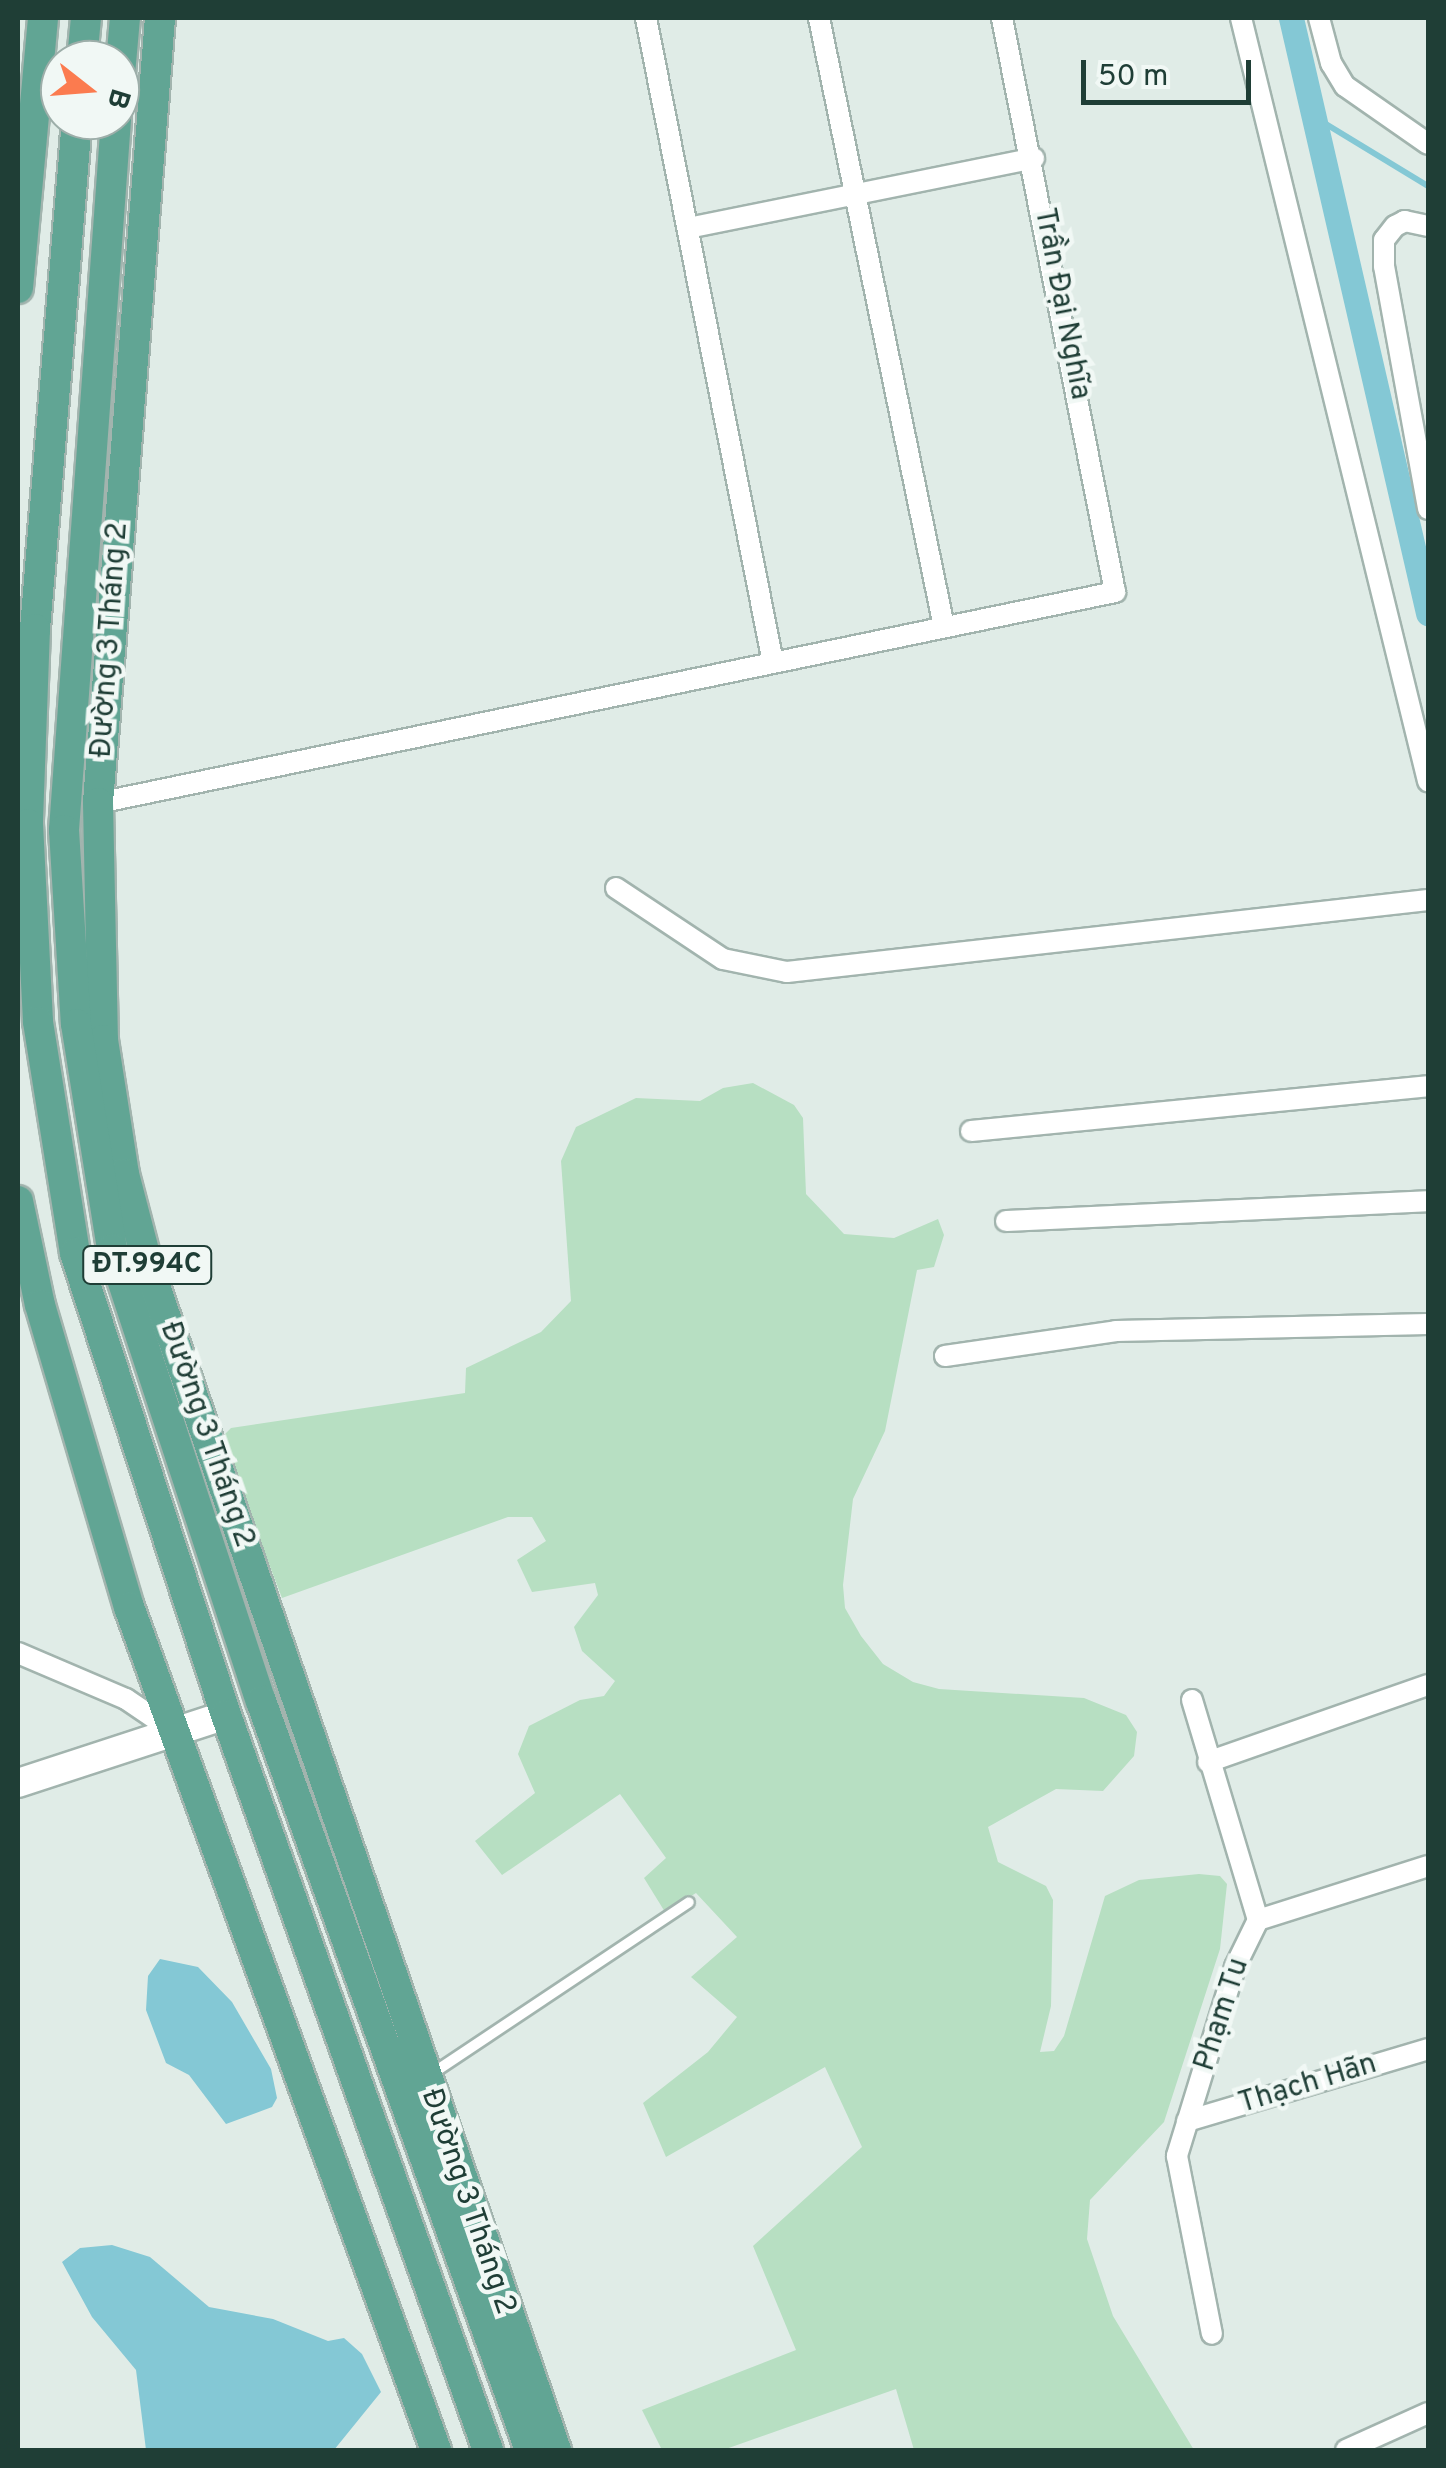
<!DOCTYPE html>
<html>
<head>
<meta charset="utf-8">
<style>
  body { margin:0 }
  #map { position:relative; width:1446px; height:2468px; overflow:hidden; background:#e0ece7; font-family:Overpass,sans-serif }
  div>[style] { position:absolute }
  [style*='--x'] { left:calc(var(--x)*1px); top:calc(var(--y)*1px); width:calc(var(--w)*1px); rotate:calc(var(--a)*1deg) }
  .green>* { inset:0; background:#b7dfc2 }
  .water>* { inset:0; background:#84c8d5 }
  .stream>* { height:6px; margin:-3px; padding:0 3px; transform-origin:3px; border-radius:3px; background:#84c8d5 }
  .canal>* { height:25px; margin:-12.5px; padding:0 12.5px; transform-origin:12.5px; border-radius:12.5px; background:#84c8d5 }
  .roads { filter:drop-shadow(2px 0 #a2b4ae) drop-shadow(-2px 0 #a2b4ae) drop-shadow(0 2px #a2b4ae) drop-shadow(0 -2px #a2b4ae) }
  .lane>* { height:10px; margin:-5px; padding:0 5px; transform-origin:5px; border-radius:5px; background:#fff }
  .street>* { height:20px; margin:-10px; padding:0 10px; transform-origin:10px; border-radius:10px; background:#fff }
  .secondary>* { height:28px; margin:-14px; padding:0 14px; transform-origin:14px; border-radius:14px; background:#fff }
  .primary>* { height:30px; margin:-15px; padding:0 15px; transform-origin:15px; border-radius:15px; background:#61a594 }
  span { translate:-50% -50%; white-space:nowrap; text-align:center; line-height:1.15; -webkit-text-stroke:9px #f1f8f5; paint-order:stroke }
  .shield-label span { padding:2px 8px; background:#f1f8f5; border:2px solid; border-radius:8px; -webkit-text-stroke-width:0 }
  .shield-label { font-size:28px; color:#1f3e36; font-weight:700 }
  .street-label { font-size:30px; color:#1f3e36 }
  .frame { position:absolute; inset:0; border:20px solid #1f3e36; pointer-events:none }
  .north { position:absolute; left:40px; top:40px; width:100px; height:100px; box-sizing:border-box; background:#f1f8f5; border:2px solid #9daea9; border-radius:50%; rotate:107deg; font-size:28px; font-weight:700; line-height:40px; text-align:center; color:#1f3e36 }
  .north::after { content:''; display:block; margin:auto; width:35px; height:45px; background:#fb7b4f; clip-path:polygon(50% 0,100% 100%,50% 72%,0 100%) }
  .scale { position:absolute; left:1081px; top:60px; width:170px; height:45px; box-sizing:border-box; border:5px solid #1f3e36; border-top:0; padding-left:12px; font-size:30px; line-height:35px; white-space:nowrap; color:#1f3e36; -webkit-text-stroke:8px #f1f8f5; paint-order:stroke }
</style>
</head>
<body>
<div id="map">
  <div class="green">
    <div style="clip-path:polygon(753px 1083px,794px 1105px,803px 1118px,806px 1194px,844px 1234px,894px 1238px,938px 1219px,944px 1235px,934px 1267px,917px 1270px,885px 1431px,853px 1499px,843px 1585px,845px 1608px,861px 1636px,883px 1664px,913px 1682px,939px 1689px,1084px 1698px,1126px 1715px,1137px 1732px,1134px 1756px,1103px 1791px,1056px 1789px,988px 1827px,998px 1862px,1046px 1886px,1053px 1900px,1051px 2006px,1040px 2052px,1054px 2051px,1064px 2036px,1105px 1896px,1139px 1880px,1199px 1874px,1220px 1876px,1227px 1884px,1220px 1949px,1164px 2122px,1090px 2200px,1087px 2239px,1113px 2316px,1194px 2450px,914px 2450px,896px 2389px,723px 2450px,662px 2450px,642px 2410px,796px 2350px,753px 2246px,862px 2147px,825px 2067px,666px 2157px,643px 2103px,708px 2052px,737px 2017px,691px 1977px,737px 1937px,696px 1893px,665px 1912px,644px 1878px,666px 1858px,620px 1794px,502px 1875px,475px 1841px,535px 1793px,518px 1754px,529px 1726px,580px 1700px,604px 1696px,615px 1681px,582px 1651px,574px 1627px,598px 1595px,595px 1583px,532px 1592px,517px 1560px,546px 1541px,532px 1517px,508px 1517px,282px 1598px,221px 1438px,231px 1428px,465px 1393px,466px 1368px,541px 1332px,571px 1301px,561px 1161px,576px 1127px,636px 1098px,700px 1101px,723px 1088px)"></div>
  </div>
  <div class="water">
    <div style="clip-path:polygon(160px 1959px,198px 1967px,232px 2002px,271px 2069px,277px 2098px,272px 2107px,226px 2124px,189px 2075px,166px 2063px,146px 2010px,148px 1976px)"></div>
    <div style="clip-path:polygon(112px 2245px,150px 2257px,209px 2307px,273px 2319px,328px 2341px,344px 2338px,362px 2354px,381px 2392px,334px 2450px,146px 2450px,136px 2370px,92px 2317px,62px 2262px,80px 2248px)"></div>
  </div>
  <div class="stream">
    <div style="--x:1316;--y:118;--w:131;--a:31.3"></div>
  </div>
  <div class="canal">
    <div style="--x:1291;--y:18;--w:611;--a:77.03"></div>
  </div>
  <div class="roads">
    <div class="lane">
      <div style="--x:430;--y:2075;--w:311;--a:-33.7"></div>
    </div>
    <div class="street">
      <div style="--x:646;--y:18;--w:657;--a:78.86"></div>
      <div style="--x:819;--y:18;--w:622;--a:78.4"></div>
      <div style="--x:1241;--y:18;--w:786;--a:76.23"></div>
      <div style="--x:1319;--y:18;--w:47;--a:75.1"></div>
      <div style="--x:1331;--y:63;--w:27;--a:59"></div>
      <div style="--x:1345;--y:86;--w:101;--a:34.9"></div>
      <div style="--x:1428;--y:226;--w:24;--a:-168"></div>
      <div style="--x:1405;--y:221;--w:11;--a:153"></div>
      <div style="--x:1395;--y:226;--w:18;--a:128"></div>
      <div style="--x:1384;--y:240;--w:26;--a:90"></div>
      <div style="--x:1384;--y:266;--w:247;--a:79.7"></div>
      <div style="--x:688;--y:228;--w:353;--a:-11.4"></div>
      <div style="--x:98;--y:803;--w:1039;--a:-11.72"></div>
      <div style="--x:1115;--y:592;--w:585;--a:-101.14"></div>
      <div style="--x:616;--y:888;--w:128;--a:33.6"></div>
      <div style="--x:723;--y:959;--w:65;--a:11.5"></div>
      <div style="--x:787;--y:972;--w:645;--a:-6.41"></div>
      <div style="--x:971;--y:1131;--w:459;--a:-5.6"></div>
      <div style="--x:1006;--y:1221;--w:422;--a:-2.7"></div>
      <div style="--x:945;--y:1356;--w:173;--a:-8.3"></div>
      <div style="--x:1116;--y:1331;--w:312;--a:-1.3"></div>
      <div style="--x:18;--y:1653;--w:117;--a:23.1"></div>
      <div style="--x:126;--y:1699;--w:60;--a:34.2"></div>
      <div style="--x:1192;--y:1700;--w:230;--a:73.3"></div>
      <div style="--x:1258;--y:1920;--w:52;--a:116.1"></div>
      <div style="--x:1235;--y:1967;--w:198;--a:107.1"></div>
      <div style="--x:1177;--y:2156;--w:181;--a:78.9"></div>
      <div style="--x:1208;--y:1762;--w:233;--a:-19.3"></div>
      <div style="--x:1258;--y:1920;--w:178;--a:-17.6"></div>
      <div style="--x:1187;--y:2121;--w:252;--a:-16.6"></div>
      <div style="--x:1346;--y:2450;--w:90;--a:-24.3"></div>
    </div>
    <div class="secondary">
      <div style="--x:18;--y:1783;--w:219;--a:-18.1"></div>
    </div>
    <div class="primary">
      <div style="--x:160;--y:18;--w:787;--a:94.52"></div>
      <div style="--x:98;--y:803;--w:237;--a:88.8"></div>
      <div style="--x:103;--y:1040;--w:136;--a:81.1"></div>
      <div style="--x:124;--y:1174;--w:95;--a:75.4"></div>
      <div style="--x:148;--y:1266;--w:1252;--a:70.99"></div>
      <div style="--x:82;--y:60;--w:42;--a:-84.6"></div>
      <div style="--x:120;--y:74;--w:56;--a:-84.9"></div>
      <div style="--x:77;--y:120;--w:511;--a:94.72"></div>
      <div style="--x:35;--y:629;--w:195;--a:92.1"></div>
      <div style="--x:28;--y:824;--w:198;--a:87.1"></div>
      <div style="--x:38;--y:1022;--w:234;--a:80.9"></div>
      <div style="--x:75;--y:1253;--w:486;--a:71.9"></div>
      <div style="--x:226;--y:1715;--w:780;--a:70.38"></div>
      <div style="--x:116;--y:120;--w:712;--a:94.19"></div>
      <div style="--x:64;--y:830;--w:194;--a:86.5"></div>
      <div style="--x:76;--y:1024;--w:228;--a:80.9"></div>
      <div style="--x:112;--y:1249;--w:476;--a:71.8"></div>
      <div style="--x:261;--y:1701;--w:796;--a:70.24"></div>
      <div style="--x:18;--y:288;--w:271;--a:-84.7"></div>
      <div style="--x:18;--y:1201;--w:106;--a:78.1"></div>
      <div style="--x:40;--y:1305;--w:315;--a:73.6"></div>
      <div style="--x:129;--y:1607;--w:897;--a:69.99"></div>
    </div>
  </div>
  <div class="shield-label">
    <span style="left:147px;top:1265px">ĐT.994C</span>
  </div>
  <div class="street-label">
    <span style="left:1061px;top:304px;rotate:79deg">Trần Đại Nghĩa</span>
    <span style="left:111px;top:640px;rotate:-86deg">Đường 3 Tháng 2</span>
    <span style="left:206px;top:1435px;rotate:71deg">Đường 3 Tháng 2</span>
    <span style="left:1223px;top:2015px;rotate:-72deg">Phạm Tu</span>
    <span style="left:1308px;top:2085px;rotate:-17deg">Thạch Hãn</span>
    <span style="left:467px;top:2202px;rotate:71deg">Đường 3 Tháng 2</span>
  </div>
  <div class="frame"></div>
  <div class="north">B</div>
  <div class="scale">50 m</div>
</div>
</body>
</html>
